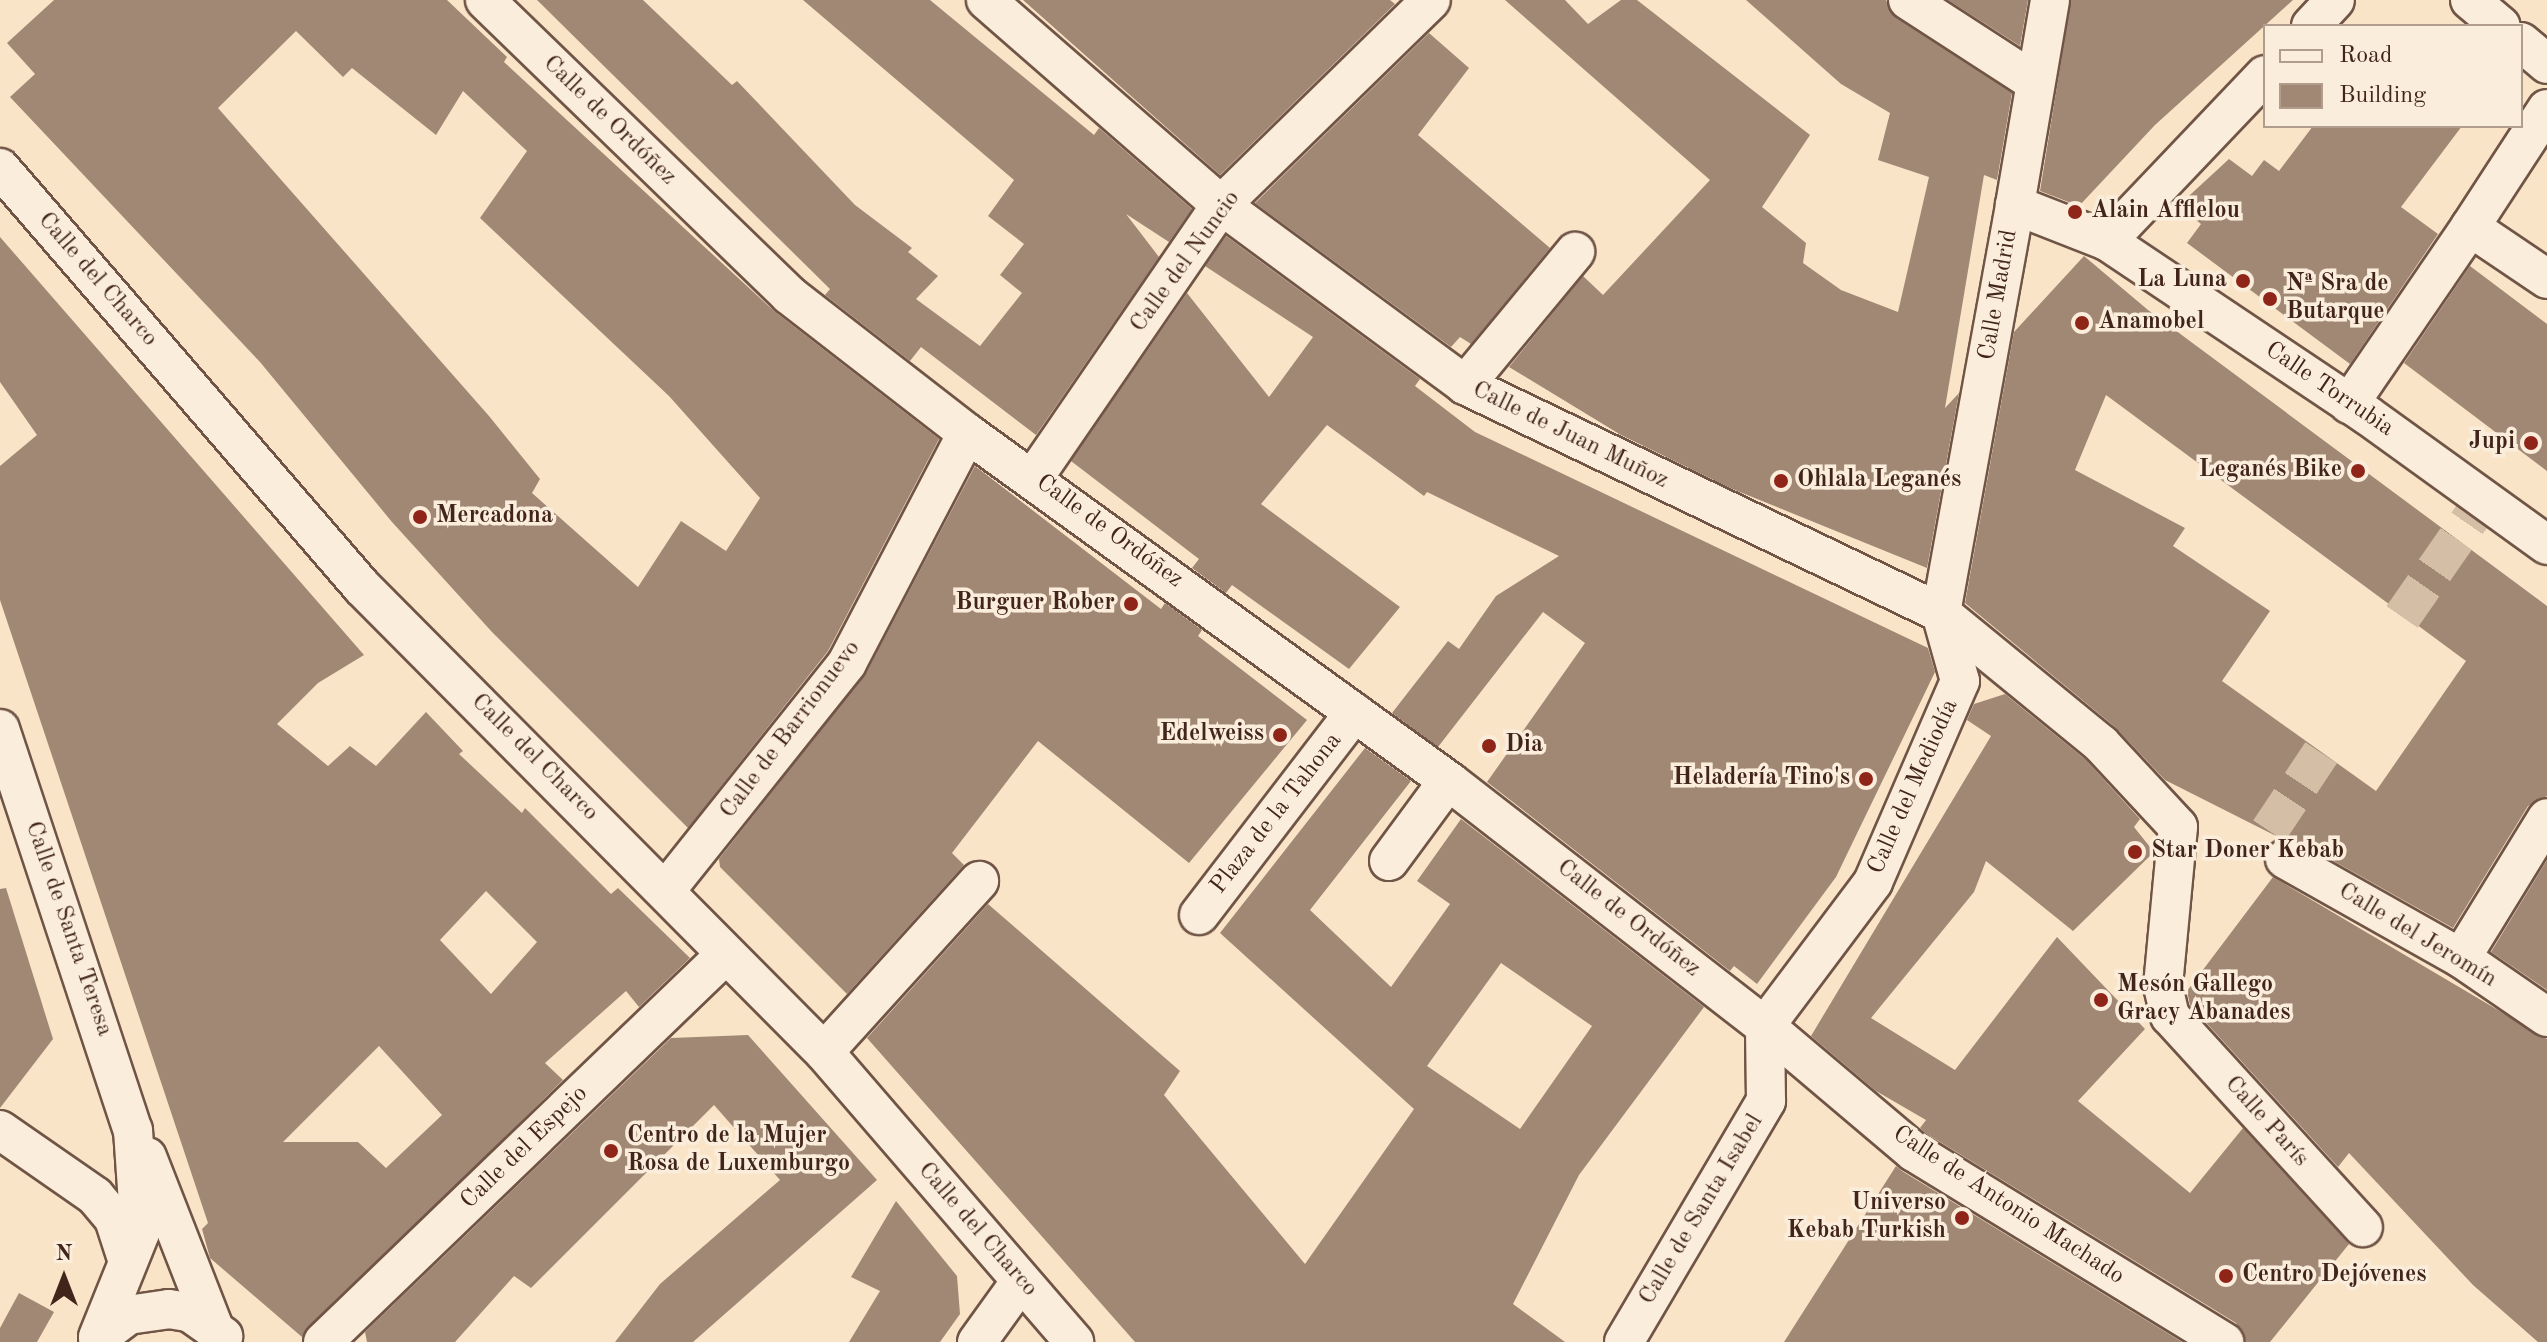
<!DOCTYPE html>
<html>
<head>
<meta charset="utf-8">
<style>
  body { margin:0 }
  #map { position:relative; width:2547px; height:1342px; overflow:hidden; background:#f9e4c8; font-family:"Old Standard TT",serif }
  div>[style] { position:absolute }
  [style*='--x'] { left:calc(var(--x)*1px); top:calc(var(--y)*1px); width:calc(var(--w)*1px); rotate:calc(var(--a)*1deg) }
  .building>* { inset:0; background:#a18874 }
  .street-tunnel>* { height:38px; margin-top:-19px; transform-origin:0; background:repeating-linear-gradient(90deg,#d4bea5 0 38px,transparent 0 57px) }
  .roads { filter:drop-shadow(2px 0 #705546) drop-shadow(-2px 0 #705546) drop-shadow(0 2px #705546) drop-shadow(0 -2px #705546) }
  .street>* { height:38px; margin:-19px; padding:0 19px; transform-origin:19px; border-radius:19px; background:#fbeddb }
  .dots>* { width:22px; height:22px; translate:-50% -50%; box-sizing:border-box; border:4px solid #fbeddb; border-radius:50% }
  span { translate:-50% -50%; white-space:nowrap; text-align:center; line-height:1.15; -webkit-text-stroke:7px #fbeddb; paint-order:stroke }
  .street-label { font-size:24px; color:#42251a }
  .poi-label { font-size:24px; color:#42251a; font-weight:700 }
  .left { translate:0 -50%; text-align:left }
  .right { translate:-100% -50%; text-align:right }
  .legend { position:absolute; left:2263px; top:24px; width:260px; height:104px; box-sizing:border-box; background:#fbeddb; border:2px solid #b19d8e; margin:0; padding:10px 14px; list-style:none; font-size:24px; color:#42251a }
  .legend li { display:flex; align-items:center; gap:16px; height:40px }
  .legend b { width:40px; border:2px solid #b19d8e }
  .north { position:absolute; left:24px; top:1238px; width:80px; height:80px; -webkit-text-stroke:6px #fbeddb; paint-order:stroke; rotate:0deg; font-size:22px; font-weight:700; line-height:32px; text-align:center; color:#42251a }
  .north::after { content:''; display:block; margin:auto; width:28px; height:36px; background:#42251a; clip-path:polygon(50% 0,100% 100%,50% 72%,0 100%) }
</style>
</head>
<body>
<div id="map">
  <div class="building">
    <div style="clip-path:polygon(evenodd,54px 0,447px 0,507px 57px,504px 62px,774px 311px,939px 439px,828px 651px,688px 828px,492px 632px,392px 522px,260px 362px,10px 97px,35px 74px,7px 43px,54px 0,296px 31px,343px 77px,352px 68px,436px 135px,463px 91px,527px 151px,480px 218px,669px 396px,760px 498px,726px 551px,681px 521px,638px 587px,532px 493px,540px 479px,489px 416px,218px 108px,296px 31px)"></div>
    <div style="clip-path:polygon(537px 0,643px 0,732px 85px,737px 81px,855px 205px,912px 248px,908px 252px,938px 276px,916px 299px,980px 346px,1022px 293px,1000px 275px,1024px 244px,988px 216px,1014px 180px,803px 0,930px 0,1094px 135px,1099px 128px,1192px 209px,1169px 242px,1126px 214px,1159px 257px,1036px 435px,921px 347px,910px 361px,825px 295px,830px 289px)"></div>
    <div style="clip-path:polygon(1023px 0,1390px 0,1395px 4px,1220px 175px)"></div>
    <div style="clip-path:polygon(1505px 0,1565px 0,1588px 24px,1621px 0,1637px 0,1810px 135px,1762px 207px,1806px 243px,1803px 263px,1841px 290px,1898px 312px,1929px 177px,1878px 160px,1890px 113px,1841px 84px,1746px 0,1886px 0,1896px 18px,2012px 93px,1997px 180px,1984px 175px,1945px 408px,1959px 393px,1927px 568px,1730px 488px,1621px 435px,1509px 367px,1583px 276px,1603px 295px,1710px 180px)"></div>
    <div style="clip-path:polygon(1948px 0,2028px 0,2020px 46px)"></div>
    <div style="clip-path:polygon(2071px 0,2293px 0,2155px 125px,2079px 206px,2040px 191px)"></div>
    <div style="clip-path:polygon(1429px 33px,1469px 68px,1418px 135px,1550px 248px,1471px 344px,1460px 337px,1451px 347px,1255px 203px)"></div>
    <div style="clip-path:polygon(2313px 126px,2462px 126px,2401px 207px,2438px 234px,2350px 364px,2187px 243px,2201px 224px,2178px 206px,2229px 159px,2252px 176px,2264px 160px,2279px 171px)"></div>
    <div style="clip-path:polygon(1226px 236px,1420px 379px,1415px 386px,1475px 432px,1928px 648px,1935px 672px,1836px 877px,1757px 984px,1734px 966px,1730px 971px,1487px 782px,1585px 643px,1543px 612px,1438px 747px,1392px 713px,1448px 641px,1459px 649px,1496px 596px,1559px 556px,1427px 492px,1424px 496px,1327px 425px,1261px 504px,1400px 607px,1349px 669px,1232px 585px,1226px 593px,1192px 568px,1199px 559px,1071px 461px,1187px 293px,1269px 397px,1313px 337px,1205px 266px)"></div>
    <div style="clip-path:polygon(evenodd,0 237px,364px 655px,318px 683px,277px 724px,328px 766px,350px 746px,376px 766px,426px 712px,463px 751px,459px 754px,522px 813px,525px 808px,611px 894px,618px 888px,690px 958px,639px 1007px,626px 991px,545px 1063px,563px 1080px,302px 1337px,210px 1258px,202px 1229px,208px 1223px,0 600px,0 466px,37px 435px,0 382px,0 237px,486px 891px,537px 942px,491px 994px,440px 940px,486px 891px,0 237px,379px 1046px,442px 1115px,386px 1168px,358px 1142px,283px 1142px,379px 1046px)"></div>
    <div style="clip-path:polygon(evenodd,2084px 256px,2148px 310px,2547px 606px,2547px 796px,2528px 806px,2453px 928px,2296px 840px,2280px 838px,2165px 780px,2115px 727px,1965px 603px,2014px 332px,2084px 256px,2106px 395px,2466px 661px,2376px 791px,2222px 681px,2270px 611px,2173px 546px,2185px 528px,2075px 470px,2106px 395px)"></div>
    <div style="clip-path:polygon(2470px 266px,2547px 324px,2547px 471px,2404px 363px)"></div>
    <div style="clip-path:polygon(975px 466px,1161px 609px,1165px 603px,1202px 630px,1198px 636px,1307px 720px,1189px 863px,1038px 741px,952px 853px,964px 865px,847px 994px,720px 867px,719px 859px,866px 673px)"></div>
    <div style="clip-path:polygon(2005px 694px,2086px 760px,2140px 819px,2134px 827px,2154px 852px,2073px 931px,1986px 861px,1974px 892px,1871px 1018px,1955px 1070px,2057px 937px,2145px 1029px,2078px 1101px,2190px 1193px,2243px 1128px,2349px 1244px,2270px 1342px,2246px 1342px,2236px 1323px,1927px 1134px,1920px 1128px,1926px 1120px,1876px 1091px,1811px 1036px,1991px 736px,1967px 720px,1974px 704px)"></div>
    <div style="clip-path:polygon(evenodd,1365px 748px,1411px 781px,1310px 910px,1391px 987px,1450px 904px,1417px 881px,1461px 819px,1704px 1007px,1579px 1175px,1513px 1304px,1565px 1342px,1135px 1342px,867px 1038px,988px 904px,1180px 1071px,1164px 1095px,1305px 1264px,1414px 1109px,1220px 933px,1365px 748px,1501px 963px,1592px 1026px,1520px 1129px,1427px 1066px,1501px 963px)"></div>
    <div style="clip-path:polygon(2547px 860px,2547px 990px,2491px 952px)"></div>
    <div style="clip-path:polygon(2273px 877px,2547px 1039px,2547px 1342px,2538px 1342px,2473px 1285px,2349px 1153px,2338px 1167px,2190px 1005px,2187px 991px)"></div>
    <div style="clip-path:polygon(6px 888px,53px 1039px,0 1108px,0 889px)"></div>
    <div style="clip-path:polygon(748px 1035px,877px 1180px,693px 1342px,615px 1342px,660px 1284px,780px 1180px,714px 1105px,531px 1288px,514px 1276px,455px 1342px,367px 1342px,365px 1332px,671px 1038px)"></div>
    <div style="clip-path:polygon(1896px 1166px,1902px 1171px,2182px 1342px,1784px 1342px)"></div>
    <div style="clip-path:polygon(896px 1201px,957px 1276px,960px 1314px,940px 1342px,849px 1342px,880px 1291px,851px 1277px)"></div>
    <div style="clip-path:polygon(19px 1293px,54px 1312px,37px 1342px,0 1342px,0 1328px)"></div>
  </div>
  <div class="street-tunnel">
    <div style="--x:2402;--y:617;--w:144;--a:-55.2"></div>
    <div style="--x:2269;--y:831;--w:94;--a:-56.3"></div>
  </div>
  <div class="roads">
    <div class="street">
      <div style="--x:485;--y:0;--w:424;--a:44.1"></div>
      <div style="--x:789;--y:295;--w:225;--a:37.8"></div>
      <div style="--x:967;--y:433;--w:596;--a:35.85"></div>
      <div style="--x:1450;--y:782;--w:398;--a:37.8"></div>
      <div style="--x:1765;--y:1026;--w:195;--a:40.2"></div>
      <div style="--x:1914;--y:1152;--w:364;--a:31.5"></div>
      <div style="--x:986;--y:0;--w:312;--a:41.1"></div>
      <div style="--x:1221;--y:205;--w:303;--a:36.4"></div>
      <div style="--x:1465;--y:385;--w:528;--a:25.59"></div>
      <div style="--x:1941;--y:613;--w:207;--a:39.3"></div>
      <div style="--x:2101;--y:744;--w:113;--a:47.1"></div>
      <div style="--x:2178;--y:827;--w:160;--a:95.4"></div>
      <div style="--x:2163;--y:986;--w:31;--a:77"></div>
      <div style="--x:2170;--y:1016;--w:286;--a:47.6"></div>
      <div style="--x:1908;--y:0;--w:149;--a:32.9"></div>
      <div style="--x:2470;--y:0;--w:40;--a:40"></div>
      <div style="--x:2311;--y:26;--w:35;--a:-47"></div>
      <div style="--x:2521;--y:42;--w:34;--a:40"></div>
      <div style="--x:2547;--y:109;--w:141;--a:123.1"></div>
      <div style="--x:2470;--y:227;--w:93;--a:34"></div>
      <div style="--x:0;--y:168;--w:554;--a:49.17"></div>
      <div style="--x:362;--y:587;--w:655;--a:45.19"></div>
      <div style="--x:824;--y:1052;--w:383;--a:49.2"></div>
      <div style="--x:2015;--y:205;--w:208;--a:-80.3"></div>
      <div style="--x:2107;--y:241;--w:229;--a:-46.4"></div>
      <div style="--x:1465;--y:385;--w:173;--a:-50.4"></div>
      <div style="--x:2349;--y:404;--w:214;--a:-55.6"></div>
      <div style="--x:1034;--y:477;--w:330;--a:-55.5"></div>
      <div style="--x:1221;--y:205;--w:293;--a:-44.3"></div>
      <div style="--x:0;--y:729;--w:422;--a:71.7"></div>
      <div style="--x:133;--y:1130;--w:103;--a:86.1"></div>
      <div style="--x:140;--y:1233;--w:112;--a:112"></div>
      <div style="--x:2285;--y:859;--w:202;--a:29.4"></div>
      <div style="--x:2461;--y:958;--w:104;--a:34.5"></div>
      <div style="--x:1389;--y:861;--w:99;--a:-53.6"></div>
      <div style="--x:666;--y:890;--w:290;--a:-51.4"></div>
      <div style="--x:847;--y:663;--w:259;--a:-62.4"></div>
      <div style="--x:1199;--y:915;--w:255;--a:-52.5"></div>
      <div style="--x:2461;--y:958;--w:164;--a:-58.4"></div>
      <div style="--x:1765;--y:1026;--w:180;--a:-53.1"></div>
      <div style="--x:1873;--y:882;--w:219;--a:-66.6"></div>
      <div style="--x:1960;--y:681;--w:71;--a:-105.6"></div>
      <div style="--x:1941;--y:613;--w:415;--a:-79.7"></div>
      <div style="--x:2015;--y:205;--w:99;--a:21.4"></div>
      <div style="--x:2107;--y:241;--w:313;--a:33.8"></div>
      <div style="--x:2367;--y:415;--w:222;--a:35.8"></div>
      <div style="--x:824;--y:1052;--w:231;--a:-47.8"></div>
      <div style="--x:0;--y:1130;--w:116;--a:34.8"></div>
      <div style="--x:95;--y:1196;--w:30;--a:50"></div>
      <div style="--x:114;--y:1219;--w:42;--a:72"></div>
      <div style="--x:147;--y:1157;--w:180;--a:68.6"></div>
      <div style="--x:98;--y:1338;--w:38;--a:-37"></div>
      <div style="--x:128;--y:1315;--w:41;--a:-8.3"></div>
      <div style="--x:169;--y:1309;--w:20;--a:9"></div>
      <div style="--x:189;--y:1312;--w:42;--a:35.2"></div>
      <div style="--x:323;--y:1342;--w:559;--a:-43.91"></div>
      <div style="--x:977;--y:1342;--w:75;--a:-54.2"></div>
      <div style="--x:1624;--y:1342;--w:280;--a:-59.5"></div>
      <div style="--x:1766;--y:1101;--w:75;--a:-90.8"></div>
    </div>
  </div>
  <div class="dots">
    <div style="left:2075px;top:212px;background:#8f2418"></div>
    <div style="left:2243px;top:281px;background:#8f2418"></div>
    <div style="left:2270px;top:299px;background:#8f2418"></div>
    <div style="left:2082px;top:323px;background:#8f2418"></div>
    <div style="left:2531px;top:443px;background:#8f2418"></div>
    <div style="left:2358px;top:471px;background:#8f2418"></div>
    <div style="left:1781px;top:481px;background:#8f2418"></div>
    <div style="left:420px;top:517px;background:#8f2418"></div>
    <div style="left:1131px;top:604px;background:#8f2418"></div>
    <div style="left:1280px;top:735px;background:#8f2418"></div>
    <div style="left:1489px;top:746px;background:#8f2418"></div>
    <div style="left:1866px;top:779px;background:#8f2418"></div>
    <div style="left:2135px;top:852px;background:#8f2418"></div>
    <div style="left:2101px;top:1000px;background:#8f2418"></div>
    <div style="left:611px;top:1151px;background:#8f2418"></div>
    <div style="left:1962px;top:1218px;background:#8f2418"></div>
    <div style="left:2226px;top:1276px;background:#8f2418"></div>
  </div>
  <div class="street-label">
    <span style="left:609px;top:121px;rotate:44deg">Calle de Ordóñez</span>
    <span style="left:1186px;top:262px;rotate:-54deg">Calle del Nuncio</span>
    <span style="left:97px;top:280px;rotate:49deg">Calle del Charco</span>
    <span style="left:1999px;top:295px;rotate:-80deg">Calle Madrid</span>
    <span style="left:2329px;top:390px;rotate:34deg">Calle Torrubia</span>
    <span style="left:1570px;top:436px;rotate:26deg">Calle de Juan Muñoz</span>
    <span style="left:1109px;top:532px;rotate:36deg">Calle de Ordóñez</span>
    <span style="left:791px;top:730px;rotate:-53deg">Calle de Barrionuevo</span>
    <span style="left:534px;top:758px;rotate:45deg">Calle del Charco</span>
    <span style="left:1914px;top:787px;rotate:-66deg">Calle del Mediodía</span>
    <span style="left:1277px;top:814px;rotate:-52deg">Plaza de la Tahona</span>
    <span style="left:1628px;top:919px;rotate:38deg">Calle de Ordóñez</span>
    <span style="left:68px;top:929px;rotate:71deg">Calle de Santa Teresa</span>
    <span style="left:2417px;top:936px;rotate:31deg">Calle del Jeromín</span>
    <span style="left:2266px;top:1122px;rotate:48deg">Calle París</span>
    <span style="left:525px;top:1148px;rotate:-44deg">Calle del Espejo</span>
    <span style="left:2008px;top:1206px;rotate:33deg">Calle de Antonio Machado</span>
    <span style="left:1702px;top:1210px;rotate:-59deg">Calle de Santa Isabel</span>
    <span style="left:977px;top:1230px;rotate:49deg">Calle del Charco</span>
  </div>
  <div class="poi-label">
    <span class="left" style="left:2091px;top:212px">Alain Afflelou</span>
    <span class="right" style="left:2227px;top:281px">La Luna</span>
    <span class="left" style="left:2286px;top:299px">Nª Sra de<br>Butarque</span>
    <span class="left" style="left:2098px;top:323px">Anamobel</span>
    <span class="right" style="left:2515px;top:443px">Jupi</span>
    <span class="right" style="left:2342px;top:471px">Leganés Bike</span>
    <span class="left" style="left:1797px;top:481px">Ohlala Leganés</span>
    <span class="left" style="left:436px;top:517px">Mercadona</span>
    <span class="right" style="left:1115px;top:604px">Burguer Rober</span>
    <span class="right" style="left:1264px;top:735px">Edelweiss</span>
    <span class="left" style="left:1505px;top:746px">Dia</span>
    <span class="right" style="left:1850px;top:779px">Heladería Tino's</span>
    <span class="left" style="left:2151px;top:852px">Star Doner Kebab</span>
    <span class="left" style="left:2117px;top:1000px">Mesón Gallego<br>Gracy Abanades</span>
    <span class="left" style="left:627px;top:1151px">Centro de la Mujer<br>Rosa de Luxemburgo</span>
    <span class="right" style="left:1946px;top:1218px">Universo<br>Kebab Turkish</span>
    <span class="left" style="left:2242px;top:1276px">Centro Dejóvenes</span>
  </div>
  <ul class="legend">
  <li><b style="height:10px;background:#fbeddb"></b>Road</li>
  <li><b style="height:22px;background:#a18874"></b>Building</li>
  </ul>
  <div class="north">N</div>
</div>
</body>
</html>
